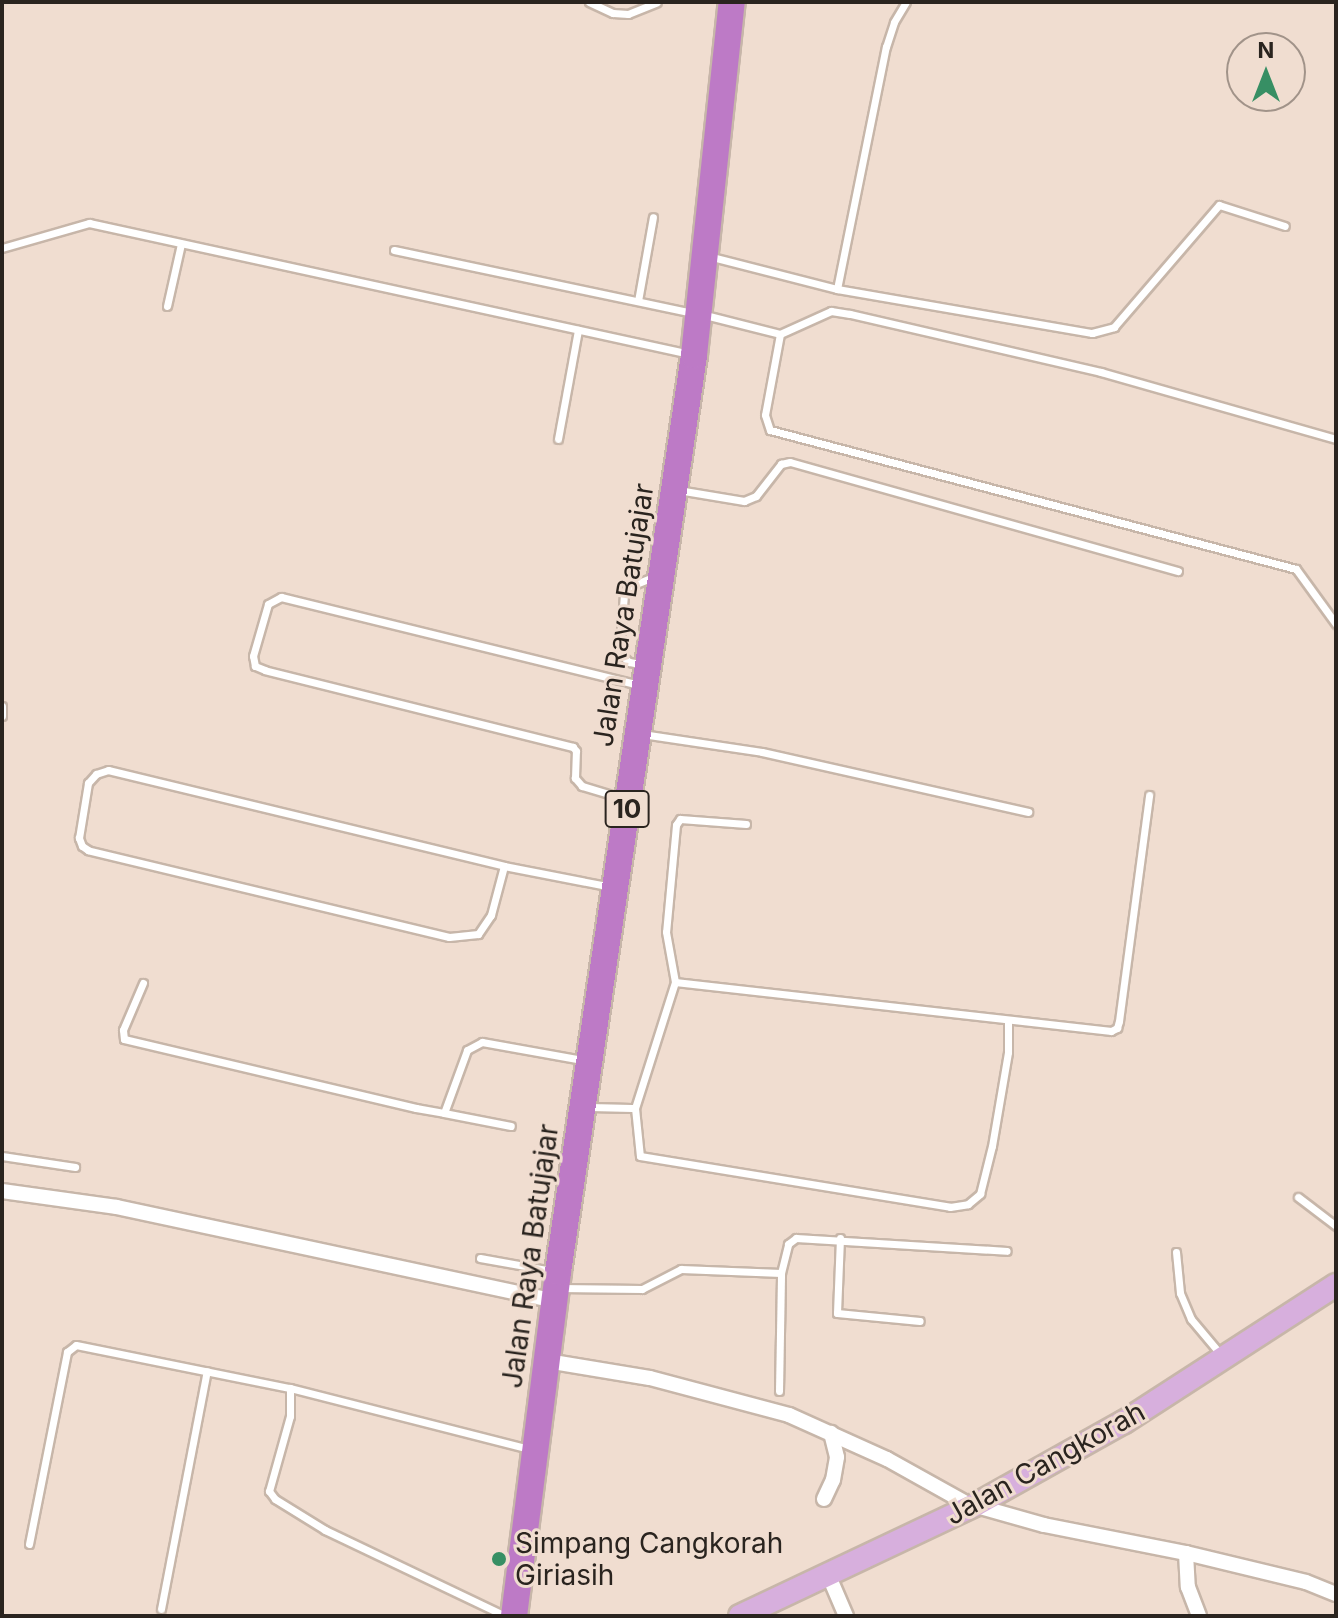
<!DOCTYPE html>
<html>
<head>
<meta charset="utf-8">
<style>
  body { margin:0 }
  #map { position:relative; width:1338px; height:1618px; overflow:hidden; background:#f0ddd0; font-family:Inter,sans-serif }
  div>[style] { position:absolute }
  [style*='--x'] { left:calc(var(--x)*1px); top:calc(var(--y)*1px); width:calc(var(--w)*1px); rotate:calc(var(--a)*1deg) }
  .roads { filter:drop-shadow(2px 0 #c7b6a9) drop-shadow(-2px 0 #c7b6a9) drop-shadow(0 2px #c7b6a9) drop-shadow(0 -2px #c7b6a9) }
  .lane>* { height:7px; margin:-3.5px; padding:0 3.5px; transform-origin:3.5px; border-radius:3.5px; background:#fff }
  .street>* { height:14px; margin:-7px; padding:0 7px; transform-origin:7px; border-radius:7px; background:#fff }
  .primary>* { height:22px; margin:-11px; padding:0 11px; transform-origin:11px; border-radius:11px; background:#d7afdd }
  .highway>* { height:26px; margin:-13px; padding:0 13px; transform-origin:13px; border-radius:13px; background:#bd7ac6 }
  .dots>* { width:22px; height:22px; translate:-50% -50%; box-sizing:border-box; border:4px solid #f0ddd0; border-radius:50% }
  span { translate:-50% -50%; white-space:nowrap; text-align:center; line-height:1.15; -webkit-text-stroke:6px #f0ddd0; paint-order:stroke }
  .shield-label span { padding:2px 6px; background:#f0ddd0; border:2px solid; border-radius:6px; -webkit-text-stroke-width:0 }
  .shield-label { font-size:26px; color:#2a241f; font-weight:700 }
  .street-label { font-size:28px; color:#2a241f }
  .poi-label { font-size:28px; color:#2a241f }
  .left { translate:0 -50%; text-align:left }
  .frame { position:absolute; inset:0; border:4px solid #2a241f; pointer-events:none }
  .north { position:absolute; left:1226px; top:32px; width:80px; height:80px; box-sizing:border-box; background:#f0ddd0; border:2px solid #a19389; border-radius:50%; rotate:0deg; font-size:22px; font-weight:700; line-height:32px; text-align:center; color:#2a241f }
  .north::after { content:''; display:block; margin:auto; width:28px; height:36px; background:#378f64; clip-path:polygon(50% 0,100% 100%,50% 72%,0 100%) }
</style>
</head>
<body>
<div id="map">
  <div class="roads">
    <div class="lane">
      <div style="--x:589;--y:2;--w:26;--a:25"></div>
      <div style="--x:613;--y:13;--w:15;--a:4"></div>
      <div style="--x:628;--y:14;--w:31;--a:-22"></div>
      <div style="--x:2;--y:248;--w:91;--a:-16"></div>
      <div style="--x:89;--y:223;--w:615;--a:12.3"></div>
      <div style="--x:394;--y:250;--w:306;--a:11.9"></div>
      <div style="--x:712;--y:257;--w:129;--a:14.4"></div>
      <div style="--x:837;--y:289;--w:259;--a:9.8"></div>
      <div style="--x:1092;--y:333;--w:23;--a:-15"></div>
      <div style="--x:1114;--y:327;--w:161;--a:-49.3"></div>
      <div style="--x:1219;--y:205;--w:69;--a:17.7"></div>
      <div style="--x:837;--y:289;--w:247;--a:-78.6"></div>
      <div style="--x:886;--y:47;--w:26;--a:-72"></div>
      <div style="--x:894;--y:22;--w:23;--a:-59"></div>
      <div style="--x:638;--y:301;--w:85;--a:-79.9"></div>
      <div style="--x:167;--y:306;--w:64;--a:-77.3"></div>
      <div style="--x:705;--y:315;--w:77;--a:14.2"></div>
      <div style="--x:780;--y:334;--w:56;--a:-24.3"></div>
      <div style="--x:831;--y:311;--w:19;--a:9"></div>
      <div style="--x:850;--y:314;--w:258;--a:13"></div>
      <div style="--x:1101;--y:372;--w:244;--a:15.9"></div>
      <div style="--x:780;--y:334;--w:82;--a:100.5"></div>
      <div style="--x:765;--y:415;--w:16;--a:72"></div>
      <div style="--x:770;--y:430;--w:544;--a:14.8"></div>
      <div style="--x:1296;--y:569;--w:68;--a:54"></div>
      <div style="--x:558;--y:439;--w:111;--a:-79.6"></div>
      <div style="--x:678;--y:490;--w:67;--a:9.5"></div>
      <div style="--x:744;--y:501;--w:13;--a:-23"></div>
      <div style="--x:756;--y:496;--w:41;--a:-52"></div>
      <div style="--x:781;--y:464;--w:9;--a:-13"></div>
      <div style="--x:790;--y:462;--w:403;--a:15.7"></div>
      <div style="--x:645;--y:665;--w:16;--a:-169"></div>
      <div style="--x:629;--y:662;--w:13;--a:-138"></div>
      <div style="--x:619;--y:653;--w:58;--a:-85.1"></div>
      <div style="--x:624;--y:595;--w:7;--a:-74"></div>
      <div style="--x:626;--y:588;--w:32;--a:-22"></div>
      <div style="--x:2;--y:706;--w:10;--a:90"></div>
      <div style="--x:642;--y:734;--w:121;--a:8.5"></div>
      <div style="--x:762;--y:752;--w:273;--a:12.7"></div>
      <div style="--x:108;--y:770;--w:407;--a:13.6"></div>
      <div style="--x:504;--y:866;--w:51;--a:104.9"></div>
      <div style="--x:491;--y:915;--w:23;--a:124"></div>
      <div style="--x:478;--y:934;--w:29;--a:174"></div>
      <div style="--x:449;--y:937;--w:371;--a:-166.5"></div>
      <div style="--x:88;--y:850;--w:7;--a:-146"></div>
      <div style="--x:82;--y:846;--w:9;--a:-111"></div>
      <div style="--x:79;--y:838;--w:56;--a:-80.7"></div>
      <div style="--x:88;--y:783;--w:12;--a:-48"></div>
      <div style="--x:96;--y:774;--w:13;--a:-18"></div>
      <div style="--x:622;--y:798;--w:42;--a:-163.3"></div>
      <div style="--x:582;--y:786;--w:11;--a:-131"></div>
      <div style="--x:575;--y:778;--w:27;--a:-88"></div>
      <div style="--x:576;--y:751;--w:5;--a:-127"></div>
      <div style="--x:573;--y:747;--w:317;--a:-166"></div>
      <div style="--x:265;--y:670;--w:11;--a:-158"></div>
      <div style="--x:255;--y:666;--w:10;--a:-101"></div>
      <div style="--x:253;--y:656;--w:54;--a:-73.9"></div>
      <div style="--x:268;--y:604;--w:15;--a:-28"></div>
      <div style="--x:281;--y:597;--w:370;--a:13.8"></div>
      <div style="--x:746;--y:824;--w:66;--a:-175.7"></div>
      <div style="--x:680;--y:819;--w:7;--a:124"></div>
      <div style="--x:676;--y:825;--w:107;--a:95.3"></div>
      <div style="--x:666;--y:932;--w:51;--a:79.8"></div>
      <div style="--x:675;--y:982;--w:132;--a:107.6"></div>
      <div style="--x:635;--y:1108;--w:48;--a:84.1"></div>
      <div style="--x:640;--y:1156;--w:314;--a:9.3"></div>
      <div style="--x:950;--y:1207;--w:18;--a:-9"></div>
      <div style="--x:968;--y:1204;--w:16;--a:-40"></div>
      <div style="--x:980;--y:1194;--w:49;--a:-76"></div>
      <div style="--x:992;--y:1146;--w:95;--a:-80.3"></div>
      <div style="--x:1008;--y:1052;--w:30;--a:-90"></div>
      <div style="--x:504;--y:866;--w:110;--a:11"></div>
      <div style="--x:675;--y:982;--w:439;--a:6.4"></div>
      <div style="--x:1111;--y:1031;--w:7;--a:-27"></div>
      <div style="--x:1117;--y:1028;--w:7;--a:-74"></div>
      <div style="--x:1119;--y:1021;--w:228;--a:-82.4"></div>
      <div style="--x:143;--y:983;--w:51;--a:113.1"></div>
      <div style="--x:123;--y:1030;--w:9;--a:84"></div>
      <div style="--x:124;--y:1039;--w:300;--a:13.3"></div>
      <div style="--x:416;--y:1108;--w:28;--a:10"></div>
      <div style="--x:444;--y:1113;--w:67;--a:-69.9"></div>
      <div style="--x:467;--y:1050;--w:17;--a:-28"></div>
      <div style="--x:482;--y:1042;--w:102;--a:10.2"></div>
      <div style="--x:590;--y:1107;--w:45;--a:1.3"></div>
      <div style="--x:444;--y:1113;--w:68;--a:11"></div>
      <div style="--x:2;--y:1156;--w:74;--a:8.6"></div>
      <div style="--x:1298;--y:1197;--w:48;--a:37.3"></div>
      <div style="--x:840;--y:1238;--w:75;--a:92.3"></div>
      <div style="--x:837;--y:1313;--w:83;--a:5.5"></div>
      <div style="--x:1176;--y:1252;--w:41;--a:84.4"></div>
      <div style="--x:1180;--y:1293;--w:28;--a:67"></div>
      <div style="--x:1191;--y:1319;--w:48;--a:50"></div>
      <div style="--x:480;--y:1258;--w:73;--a:10.2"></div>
      <div style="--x:559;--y:1288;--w:83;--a:0.7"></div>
      <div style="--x:642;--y:1289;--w:44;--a:-27.1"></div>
      <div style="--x:681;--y:1269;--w:100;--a:2.3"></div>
      <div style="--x:781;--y:1273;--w:30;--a:-76"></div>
      <div style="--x:788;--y:1244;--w:10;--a:-37"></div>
      <div style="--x:796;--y:1238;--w:211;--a:3.5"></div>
      <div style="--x:290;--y:1388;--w:248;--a:14.3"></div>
      <div style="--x:779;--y:1391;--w:118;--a:-89"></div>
      <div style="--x:29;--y:1544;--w:196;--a:-78.8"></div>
      <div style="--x:67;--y:1352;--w:11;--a:-38"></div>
      <div style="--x:76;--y:1345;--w:218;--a:11.4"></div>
      <div style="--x:290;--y:1388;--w:28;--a:90"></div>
      <div style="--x:290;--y:1416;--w:78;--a:105.6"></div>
      <div style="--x:269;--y:1491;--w:10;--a:53"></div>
      <div style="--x:275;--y:1499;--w:59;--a:31.8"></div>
      <div style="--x:325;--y:1530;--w:199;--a:25.5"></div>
      <div style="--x:161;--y:1609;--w:242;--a:-79.1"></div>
    </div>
    <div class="street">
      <div style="--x:2;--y:1191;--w:116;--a:7.9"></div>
      <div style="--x:117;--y:1207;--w:448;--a:12.1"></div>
      <div style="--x:547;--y:1361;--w:104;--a:9.4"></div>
      <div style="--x:650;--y:1378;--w:144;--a:14.9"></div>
      <div style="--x:789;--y:1415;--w:107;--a:24.2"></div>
      <div style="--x:887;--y:1459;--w:90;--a:29.1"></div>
      <div style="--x:966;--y:1503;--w:81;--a:15.8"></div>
      <div style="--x:1044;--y:1525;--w:145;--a:11.2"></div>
      <div style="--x:1186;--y:1553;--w:123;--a:13.6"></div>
      <div style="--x:1306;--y:1582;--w:32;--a:22"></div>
      <div style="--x:824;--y:1499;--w:21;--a:-65"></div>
      <div style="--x:833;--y:1480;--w:23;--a:-80"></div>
      <div style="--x:837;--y:1457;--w:25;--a:-104"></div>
      <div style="--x:1186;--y:1553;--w:34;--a:87"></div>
      <div style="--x:1188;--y:1587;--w:31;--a:69"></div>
      <div style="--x:828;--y:1574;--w:46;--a:66.8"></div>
    </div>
    <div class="primary">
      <div style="--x:740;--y:1616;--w:262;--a:-25.3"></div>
      <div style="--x:977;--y:1504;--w:168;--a:-29.2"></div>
      <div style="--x:1124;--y:1422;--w:252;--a:-32.9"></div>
    </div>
    <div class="highway">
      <div style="--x:514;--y:1616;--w:347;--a:-82.7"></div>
      <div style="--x:558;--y:1272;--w:927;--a:-81.56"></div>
      <div style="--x:694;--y:355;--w:355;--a:-83.9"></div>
    </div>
  </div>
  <div class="dots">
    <div style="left:499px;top:1559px;background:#378f64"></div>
  </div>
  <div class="shield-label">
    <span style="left:627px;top:809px">10</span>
  </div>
  <div class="street-label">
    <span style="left:623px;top:615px;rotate:-81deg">Jalan Raya Batujajar</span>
    <span style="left:530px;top:1256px;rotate:-82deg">Jalan Raya Batujajar</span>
    <span style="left:1045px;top:1463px;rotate:-29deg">Jalan Cangkorah</span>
  </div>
  <div class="poi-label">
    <span class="left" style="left:515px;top:1559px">Simpang Cangkorah<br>Giriasih</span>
  </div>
  <div class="frame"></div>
  <div class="north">N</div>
</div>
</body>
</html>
